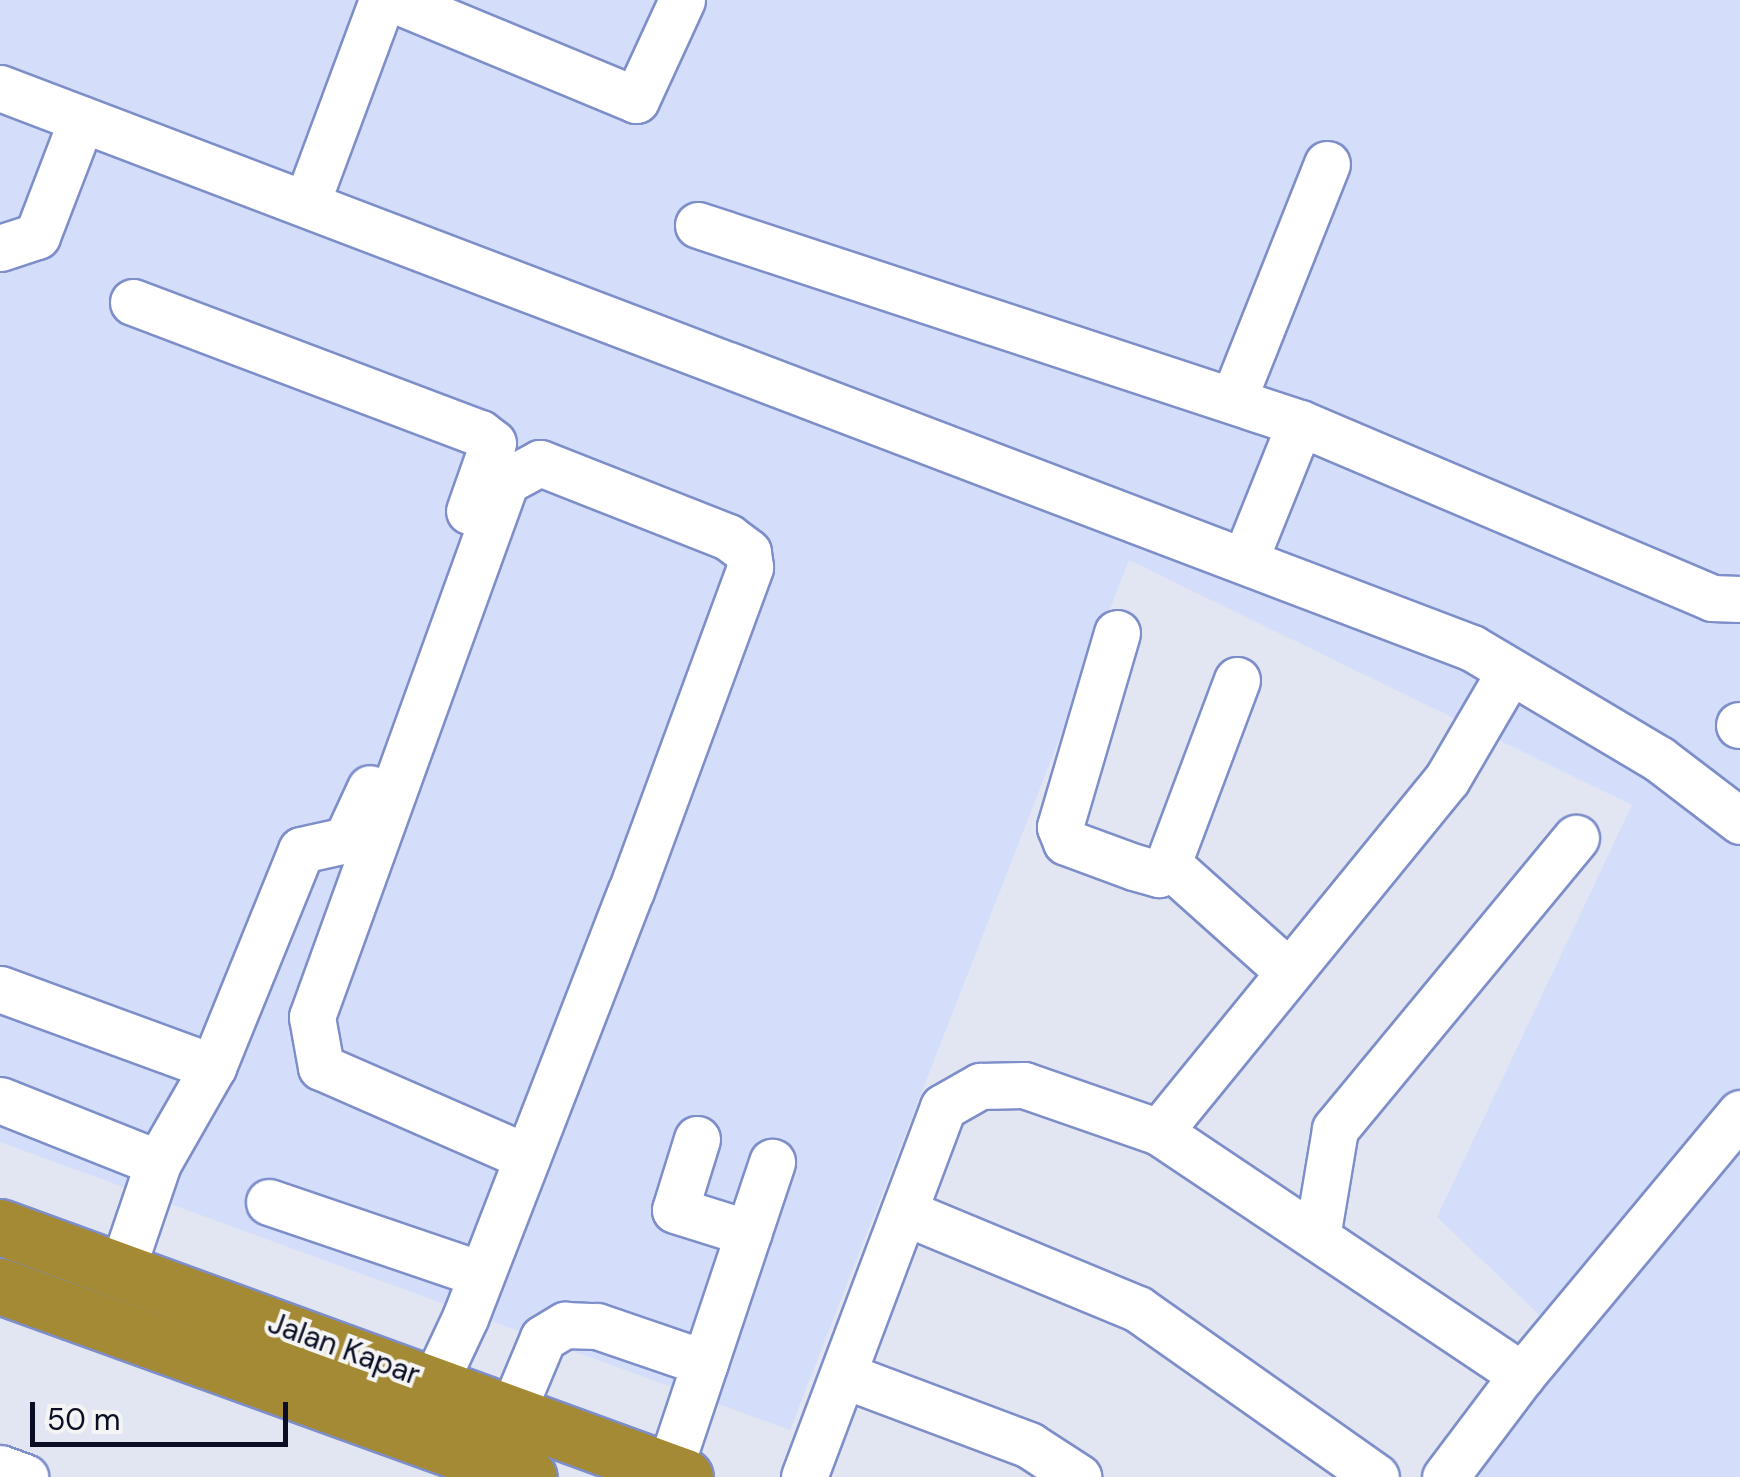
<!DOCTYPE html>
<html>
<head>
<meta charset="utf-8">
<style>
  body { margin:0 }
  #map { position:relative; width:1740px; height:1477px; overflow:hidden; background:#e2e6f3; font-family:"DM Sans",sans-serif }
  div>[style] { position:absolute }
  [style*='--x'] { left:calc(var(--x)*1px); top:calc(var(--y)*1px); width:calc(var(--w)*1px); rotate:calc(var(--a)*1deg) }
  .built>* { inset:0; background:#d4ddf9 }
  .roads { filter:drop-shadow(2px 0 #7d8ec9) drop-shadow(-2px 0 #7d8ec9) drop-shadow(0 2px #7d8ec9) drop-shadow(0 -2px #7d8ec9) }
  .minor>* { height:45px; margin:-22.5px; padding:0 22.5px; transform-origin:22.5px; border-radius:22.5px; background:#fff }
  .highway>* { height:55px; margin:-27.5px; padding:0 27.5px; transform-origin:27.5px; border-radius:27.5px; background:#a58a35 }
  span { translate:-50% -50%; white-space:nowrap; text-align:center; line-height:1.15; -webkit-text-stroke:8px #f4f4f4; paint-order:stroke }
  .street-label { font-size:30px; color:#090e24 }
  .scale { position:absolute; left:30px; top:1402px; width:258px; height:45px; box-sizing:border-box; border:5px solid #090e24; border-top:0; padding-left:12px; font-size:30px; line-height:35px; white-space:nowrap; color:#090e24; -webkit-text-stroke:8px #f4f4f4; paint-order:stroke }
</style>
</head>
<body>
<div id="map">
  <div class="built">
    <div style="clip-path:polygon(0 0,1740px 0,1740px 1477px,1469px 1477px,1572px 1346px,1437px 1217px,1632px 805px,1129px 560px,790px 1430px,0 1142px)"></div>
  </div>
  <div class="roads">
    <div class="minor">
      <div style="--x:395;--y:0;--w:261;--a:22.5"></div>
      <div style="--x:636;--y:100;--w:110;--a:-65.3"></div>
      <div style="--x:0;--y:88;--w:1575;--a:20.83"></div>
      <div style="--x:1472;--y:648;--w:217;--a:30.7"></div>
      <div style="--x:1659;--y:759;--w:102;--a:37.4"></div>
      <div style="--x:307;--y:202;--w:215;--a:-69.6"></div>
      <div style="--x:698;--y:225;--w:634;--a:18.21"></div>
      <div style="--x:1300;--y:423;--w:144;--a:111.9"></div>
      <div style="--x:0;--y:248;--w:39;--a:-18"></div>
      <div style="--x:37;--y:236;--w:125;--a:-69"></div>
      <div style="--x:133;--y:302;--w:371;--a:20.7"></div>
      <div style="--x:480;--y:433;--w:16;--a:38"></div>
      <div style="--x:493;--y:443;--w:72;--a:109.4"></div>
      <div style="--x:1233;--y:400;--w:254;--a:-68.3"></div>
      <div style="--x:1300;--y:423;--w:448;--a:23"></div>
      <div style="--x:1712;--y:598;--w:28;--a:2"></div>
      <div style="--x:1117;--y:633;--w:202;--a:106.4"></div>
      <div style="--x:1060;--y:827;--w:16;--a:68"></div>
      <div style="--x:1066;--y:842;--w:72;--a:20.2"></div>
      <div style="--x:1134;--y:867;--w:26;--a:16"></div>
      <div style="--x:1159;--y:874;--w:13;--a:-48"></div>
      <div style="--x:1237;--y:680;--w:197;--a:110.6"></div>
      <div style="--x:1168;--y:864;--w:162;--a:41.8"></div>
      <div style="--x:1739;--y:725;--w:1;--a:0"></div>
      <div style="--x:0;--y:989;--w:227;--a:20.1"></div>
      <div style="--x:0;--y:1100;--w:170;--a:21.7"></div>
      <div style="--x:1159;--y:1132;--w:456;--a:-50.8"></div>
      <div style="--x:1447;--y:779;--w:125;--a:-59.7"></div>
      <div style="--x:697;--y:1139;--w:74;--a:107.2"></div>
      <div style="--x:675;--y:1210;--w:77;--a:17.3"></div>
      <div style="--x:269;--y:1202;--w:224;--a:18.8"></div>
      <div style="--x:904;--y:1212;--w:253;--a:22.5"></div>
      <div style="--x:1138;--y:1309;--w:291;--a:35.2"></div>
      <div style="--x:1317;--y:1237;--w:109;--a:-80.5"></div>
      <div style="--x:1335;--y:1129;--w:378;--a:-50.4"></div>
      <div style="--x:122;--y:1269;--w:112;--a:-71.2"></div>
      <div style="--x:158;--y:1163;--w:111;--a:-60.2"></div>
      <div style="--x:213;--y:1067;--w:234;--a:-67.9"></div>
      <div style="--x:301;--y:850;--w:46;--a:-12.5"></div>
      <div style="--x:346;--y:840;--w:57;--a:-65.2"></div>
      <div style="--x:843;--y:1375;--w:199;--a:20.6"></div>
      <div style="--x:1029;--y:1445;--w:59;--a:33.1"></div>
      <div style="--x:1522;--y:1375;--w:341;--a:-50.2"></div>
      <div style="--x:435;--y:1382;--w:71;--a:-64.9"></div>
      <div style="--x:465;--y:1318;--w:458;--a:-68.8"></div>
      <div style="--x:631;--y:891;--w:345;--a:-69.8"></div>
      <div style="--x:750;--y:567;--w:15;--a:-98"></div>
      <div style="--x:748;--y:552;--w:25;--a:-143"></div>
      <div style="--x:728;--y:537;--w:202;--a:-158.5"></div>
      <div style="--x:540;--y:463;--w:38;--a:152"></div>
      <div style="--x:506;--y:481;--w:570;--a:109.9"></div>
      <div style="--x:312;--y:1017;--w:51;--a:79.8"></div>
      <div style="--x:321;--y:1067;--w:225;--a:23.6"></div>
      <div style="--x:512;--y:1412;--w:80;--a:-67.3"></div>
      <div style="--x:543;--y:1338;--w:26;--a:-31"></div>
      <div style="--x:565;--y:1325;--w:32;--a:2"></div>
      <div style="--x:597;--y:1326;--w:114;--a:18.9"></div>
      <div style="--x:0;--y:1468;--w:27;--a:20"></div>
      <div style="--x:669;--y:1470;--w:325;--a:-71.5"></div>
      <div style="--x:804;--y:1477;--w:395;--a:-69.4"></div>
      <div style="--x:943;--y:1107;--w:43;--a:-29.6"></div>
      <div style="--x:980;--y:1086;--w:44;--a:-1.3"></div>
      <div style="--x:1024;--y:1085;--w:143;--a:19.2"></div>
      <div style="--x:1159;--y:1132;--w:437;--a:33.8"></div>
      <div style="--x:1522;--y:1375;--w:128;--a:127"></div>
    </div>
    <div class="highway">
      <div style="--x:0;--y:1227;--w:729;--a:20.05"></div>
      <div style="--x:0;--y:1286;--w:562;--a:19.85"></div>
    </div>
  </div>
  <div class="street-label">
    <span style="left:344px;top:1349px;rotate:20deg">Jalan Kapar</span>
  </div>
  <div class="scale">50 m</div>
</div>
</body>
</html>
